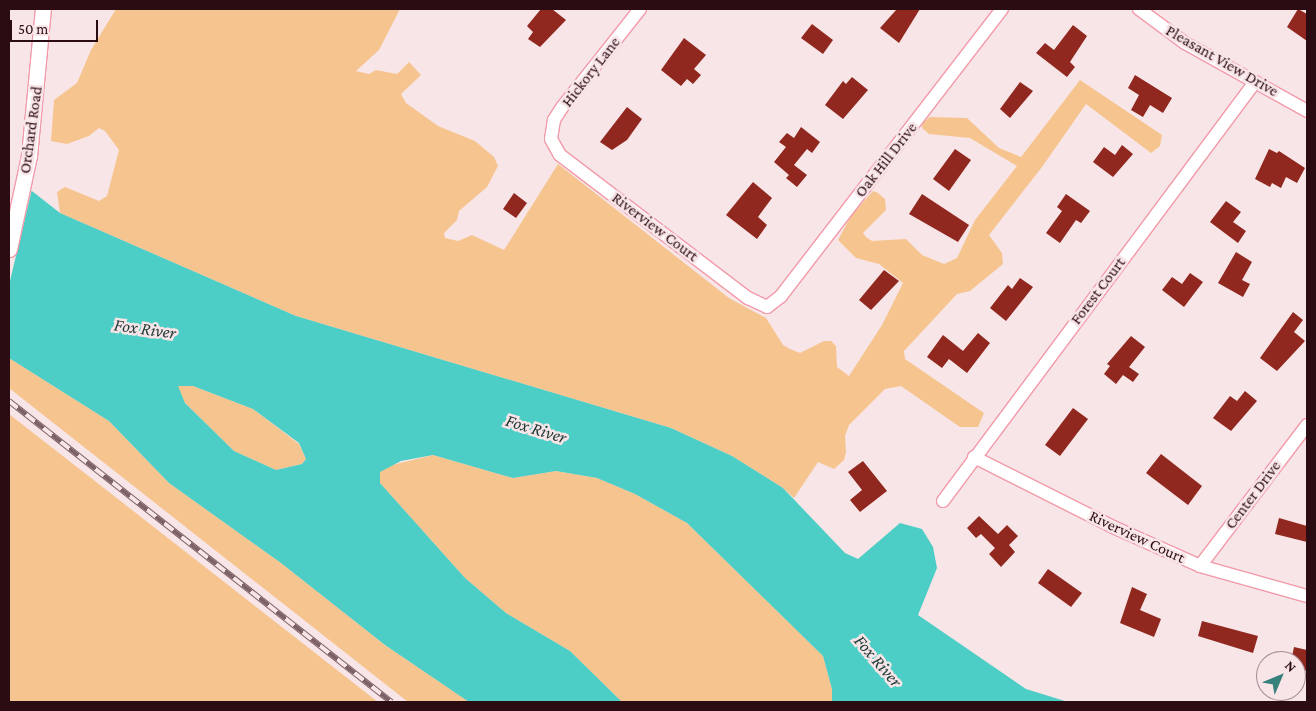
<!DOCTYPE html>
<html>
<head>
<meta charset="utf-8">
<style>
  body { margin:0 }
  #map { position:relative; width:1316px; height:711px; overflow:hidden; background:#f8e5e7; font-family:"Crimson Pro",serif }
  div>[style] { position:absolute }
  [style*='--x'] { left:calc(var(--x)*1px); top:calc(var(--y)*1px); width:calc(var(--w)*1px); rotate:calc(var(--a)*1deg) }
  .green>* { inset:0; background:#f6c58f }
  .water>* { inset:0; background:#4ccdc5 }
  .pier>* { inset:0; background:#f8e5e7 }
  .building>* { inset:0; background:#90281f }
  .roads { filter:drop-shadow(1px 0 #f29aa9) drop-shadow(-1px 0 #f29aa9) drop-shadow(0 1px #f29aa9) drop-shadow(0 -1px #f29aa9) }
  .minor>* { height:12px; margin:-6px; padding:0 6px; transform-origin:6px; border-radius:6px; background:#fff }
  .major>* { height:15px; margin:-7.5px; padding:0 7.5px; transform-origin:7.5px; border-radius:7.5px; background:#fff }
  .rail>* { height:5.5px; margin-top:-2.75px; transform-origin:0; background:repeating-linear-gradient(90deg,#f8e5e7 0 11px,#7c6166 0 22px); box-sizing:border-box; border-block:1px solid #7c6166 }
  span { translate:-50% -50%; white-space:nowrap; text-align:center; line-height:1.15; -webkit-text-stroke:5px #f8e5e7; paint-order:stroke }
  .street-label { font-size:16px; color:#2c0c13 }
  .water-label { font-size:18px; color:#213c3a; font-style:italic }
  .frame { position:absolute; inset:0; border:10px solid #2c0c13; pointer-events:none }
  .north { position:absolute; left:1256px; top:651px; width:50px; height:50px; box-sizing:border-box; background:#f8e5e7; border:1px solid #a68e92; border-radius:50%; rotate:45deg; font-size:14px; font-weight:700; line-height:20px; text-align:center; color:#2c0c13 }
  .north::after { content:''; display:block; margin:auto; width:18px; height:22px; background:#38807b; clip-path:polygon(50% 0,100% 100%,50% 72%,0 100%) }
  .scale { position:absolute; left:10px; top:20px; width:88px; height:22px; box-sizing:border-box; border:2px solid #2c0c13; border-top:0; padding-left:6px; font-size:15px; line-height:18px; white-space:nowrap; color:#2c0c13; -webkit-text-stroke:4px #f8e5e7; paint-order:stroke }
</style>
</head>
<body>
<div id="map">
  <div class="green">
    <div style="clip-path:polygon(116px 9px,400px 9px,379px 50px,356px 71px,369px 74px,376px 70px,397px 74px,409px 62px,421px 75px,401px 94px,406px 103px,438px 126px,475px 141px,494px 157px,498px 166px,487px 187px,459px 211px,457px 220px,444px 233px,445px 238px,458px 241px,472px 235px,504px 250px,558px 164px,729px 298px,766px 318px,783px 345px,790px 349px,800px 353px,824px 341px,831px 341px,836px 346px,837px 367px,849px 376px,882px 325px,903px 283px,879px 264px,856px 258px,838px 240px,851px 216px,873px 191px,878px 193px,885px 199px,886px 210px,863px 233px,866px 237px,872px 241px,906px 239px,922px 255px,944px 264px,957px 258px,975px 220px,1017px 166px,970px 138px,929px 134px,922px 128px,922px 123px,930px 117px,967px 118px,999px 148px,1021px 157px,1080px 80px,1162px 135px,1160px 146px,1151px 153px,1086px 104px,1042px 167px,989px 235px,1002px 253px,1003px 264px,970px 291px,957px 294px,904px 351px,905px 359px,984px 413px,978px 427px,960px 427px,901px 386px,885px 389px,849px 425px,845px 436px,846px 452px,844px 460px,834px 469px,818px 462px,794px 498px,783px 488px,732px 456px,671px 428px,296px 316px,60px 213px,57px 192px,65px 187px,99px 201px,107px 196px,119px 150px,105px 131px,99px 128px,89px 136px,67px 144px,51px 141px,54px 100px,77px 83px,91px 50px)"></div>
    <div style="clip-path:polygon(9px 358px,109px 421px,169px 483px,281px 563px,385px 645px,469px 702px,408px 702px,9px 388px)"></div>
    <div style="clip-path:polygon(177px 386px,193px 386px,253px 409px,299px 444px,306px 459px,302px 464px,276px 470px,234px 451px,185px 403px)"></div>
    <div style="clip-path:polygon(9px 414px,378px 702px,9px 702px)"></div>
    <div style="clip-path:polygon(433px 455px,513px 478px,556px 471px,597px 478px,635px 494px,687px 523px,823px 656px,832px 689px,832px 702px,622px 702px,570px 651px,506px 613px,465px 578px,380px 483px,379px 472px,388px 466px)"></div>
  </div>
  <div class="water">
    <div style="clip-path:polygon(evenodd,9px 173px,60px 213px,296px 316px,671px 428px,732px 456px,783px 488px,845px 553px,858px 559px,900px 523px,922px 529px,933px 547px,937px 568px,918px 615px,1026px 689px,1068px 702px,832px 702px,832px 689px,823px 656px,687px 523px,635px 494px,597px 478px,556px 471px,513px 478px,433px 455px,401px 461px,380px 472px,380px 483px,465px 578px,506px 613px,570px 651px,622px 702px,469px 702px,385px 645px,281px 563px,169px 483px,109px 421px,9px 358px,9px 173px,178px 386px,193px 386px,253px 409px,299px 443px,306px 459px,302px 464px,276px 470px,234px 451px,185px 403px,178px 386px)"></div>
  </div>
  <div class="pier">
    <div style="clip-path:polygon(10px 171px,32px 189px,9px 285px,9px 175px)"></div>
  </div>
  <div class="building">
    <div style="clip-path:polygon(541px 9px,552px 9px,566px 20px,540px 47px,528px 39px,533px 32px,527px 26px)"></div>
    <div style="clip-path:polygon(897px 9px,920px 9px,899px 43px,880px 28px)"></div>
    <div style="clip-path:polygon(1298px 9px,1307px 14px,1307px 41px,1287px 27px)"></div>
    <div style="clip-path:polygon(812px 24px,833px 40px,823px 54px,801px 38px)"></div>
    <div style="clip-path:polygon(1073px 25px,1087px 36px,1070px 62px,1075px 67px,1067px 77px,1036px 53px,1045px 43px,1054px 50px)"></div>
    <div style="clip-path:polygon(684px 38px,706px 55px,694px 69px,701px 75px,693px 84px,687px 79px,681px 86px,661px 70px)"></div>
    <div style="clip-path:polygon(1135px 75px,1172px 98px,1163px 113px,1150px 105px,1143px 117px,1131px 110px,1139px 95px,1128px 88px)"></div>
    <div style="clip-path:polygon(852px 77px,868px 90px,843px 119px,825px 105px,843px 81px,846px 84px)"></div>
    <div style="clip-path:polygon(1020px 82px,1033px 91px,1010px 118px,1000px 109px)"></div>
    <div style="clip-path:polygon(627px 107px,642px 119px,627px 140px,612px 150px,600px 142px)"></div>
    <div style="clip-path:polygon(801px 127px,820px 142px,812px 153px,807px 149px,794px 165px,807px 175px,797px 187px,786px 178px,789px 175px,774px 162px,786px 147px,779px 142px,787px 133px,794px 138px)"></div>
    <div style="clip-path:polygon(1122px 145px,1133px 154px,1113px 177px,1093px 162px,1104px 147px,1115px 155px)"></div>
    <div style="clip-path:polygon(955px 149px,971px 160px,949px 191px,933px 179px)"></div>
    <div style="clip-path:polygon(1269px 149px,1277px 153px,1279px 151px,1305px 168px,1297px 183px,1286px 177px,1281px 188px,1272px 183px,1270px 187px,1255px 179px)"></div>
    <div style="clip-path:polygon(753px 182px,772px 198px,758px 217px,767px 225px,757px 239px,726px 215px)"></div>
    <div style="clip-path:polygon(514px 193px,527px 203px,516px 218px,503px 209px)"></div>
    <div style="clip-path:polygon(922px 194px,969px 225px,958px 242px,909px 214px)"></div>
    <div style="clip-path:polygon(1066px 194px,1090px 211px,1081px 223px,1076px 220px,1060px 243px,1046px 233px,1062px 211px,1057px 207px)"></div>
    <div style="clip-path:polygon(1226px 201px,1241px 212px,1233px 222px,1246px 231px,1238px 243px,1210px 222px)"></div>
    <div style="clip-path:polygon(1236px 252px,1252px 262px,1242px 280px,1250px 284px,1243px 297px,1218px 283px)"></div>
    <div style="clip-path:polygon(884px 270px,899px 281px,871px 310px,859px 300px)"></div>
    <div style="clip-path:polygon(1190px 273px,1203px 282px,1184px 307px,1162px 290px,1172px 277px,1182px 284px)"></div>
    <div style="clip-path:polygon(1020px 278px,1033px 287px,1006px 321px,990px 308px,1008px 285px,1012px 289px)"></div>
    <div style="clip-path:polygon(1293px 312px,1303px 320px,1294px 332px,1305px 341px,1277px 371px,1260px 358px)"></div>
    <div style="clip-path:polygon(978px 333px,990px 343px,967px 373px,949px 359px,942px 368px,927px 357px,943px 335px,963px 351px)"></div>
    <div style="clip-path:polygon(1131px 336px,1145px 347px,1129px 367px,1139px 374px,1133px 382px,1123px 375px,1116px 384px,1104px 374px,1110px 366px,1107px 364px)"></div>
    <div style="clip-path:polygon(1245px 391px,1257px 401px,1231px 431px,1213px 418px,1230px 396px,1237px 401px)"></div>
    <div style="clip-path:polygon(1073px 408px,1088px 419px,1060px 456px,1045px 445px)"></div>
    <div style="clip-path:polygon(1161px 454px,1202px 486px,1188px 505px,1146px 473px)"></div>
    <div style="clip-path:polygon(863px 461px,887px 491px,860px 512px,850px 500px,862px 490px,848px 472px)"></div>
    <div style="clip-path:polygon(979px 516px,998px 534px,1007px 525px,1018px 536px,1009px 545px,1015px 552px,1001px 567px,989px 554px,995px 548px,981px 534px,976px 538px,967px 528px)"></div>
    <div style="clip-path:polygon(1279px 518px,1307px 526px,1307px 542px,1275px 534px)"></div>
    <div style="clip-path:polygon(1048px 569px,1082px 593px,1071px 607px,1038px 583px)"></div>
    <div style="clip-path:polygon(1132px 587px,1147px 594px,1140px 610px,1161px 619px,1154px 637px,1120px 623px)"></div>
    <div style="clip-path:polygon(1202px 621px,1258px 636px,1253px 653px,1198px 636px)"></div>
    <div style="clip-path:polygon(1294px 647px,1307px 650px,1307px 671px,1296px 667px,1296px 661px,1291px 661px)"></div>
  </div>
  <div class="roads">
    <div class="minor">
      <div style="--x:640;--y:9;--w:124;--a:128.4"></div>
      <div style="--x:563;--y:106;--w:17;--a:123"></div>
      <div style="--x:554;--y:120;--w:19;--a:99"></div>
      <div style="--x:551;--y:139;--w:18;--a:61"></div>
      <div style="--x:560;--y:155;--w:236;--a:37.3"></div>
      <div style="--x:748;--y:298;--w:21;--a:25"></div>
      <div style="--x:767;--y:307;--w:18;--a:-38"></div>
      <div style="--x:781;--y:296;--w:362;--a:-52.4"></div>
      <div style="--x:1139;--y:9;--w:57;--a:36.5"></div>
      <div style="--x:1185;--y:43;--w:140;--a:29.1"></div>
      <div style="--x:974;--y:457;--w:156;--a:26.7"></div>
      <div style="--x:1113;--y:527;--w:95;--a:24.1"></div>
      <div style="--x:1200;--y:566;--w:111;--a:15.7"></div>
      <div style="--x:943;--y:501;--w:522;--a:-53.33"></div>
      <div style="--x:1200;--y:566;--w:177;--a:-52.8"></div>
    </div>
    <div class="major">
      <div style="--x:9;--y:249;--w:95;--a:-77.9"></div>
      <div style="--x:29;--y:156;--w:148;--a:-84.6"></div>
    </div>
  </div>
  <div class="rail">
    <div style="--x:9;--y:401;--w:487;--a:38.2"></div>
  </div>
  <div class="street-label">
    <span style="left:1222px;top:61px;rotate:30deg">Pleasant View Drive</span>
    <span style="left:591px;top:72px;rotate:-52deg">Hickory Lane</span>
    <span style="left:31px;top:130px;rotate:-82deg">Orchard Road</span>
    <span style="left:886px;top:160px;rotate:-52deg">Oak Hill Drive</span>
    <span style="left:655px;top:227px;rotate:37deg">Riverview Court</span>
    <span style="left:1098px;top:291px;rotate:-53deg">Forest Court</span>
    <span style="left:1253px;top:495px;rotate:-53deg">Center Drive</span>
    <span style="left:1137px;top:537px;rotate:25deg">Riverview Court</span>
  </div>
  <div class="water-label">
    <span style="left:145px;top:329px;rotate:8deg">Fox River</span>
    <span style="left:536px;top:429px;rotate:17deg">Fox River</span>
    <span style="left:878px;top:661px;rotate:49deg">Fox River</span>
  </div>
  <div class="frame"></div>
  <div class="north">N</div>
  <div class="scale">50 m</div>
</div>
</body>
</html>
